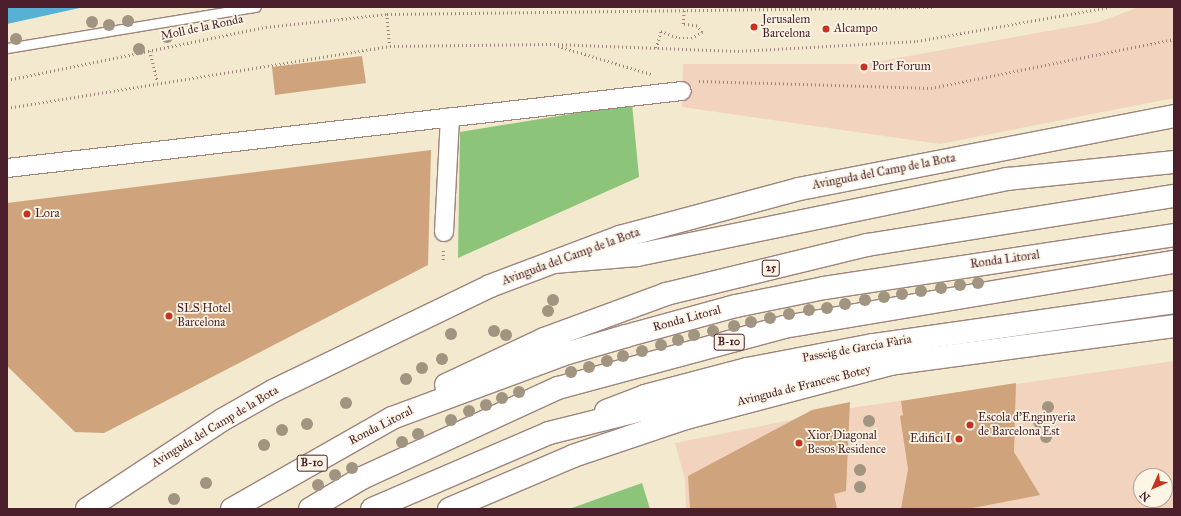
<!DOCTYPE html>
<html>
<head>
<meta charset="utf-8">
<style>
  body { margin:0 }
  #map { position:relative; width:1181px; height:516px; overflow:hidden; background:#f2e9ce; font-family:"IM FELL Great Primer",serif }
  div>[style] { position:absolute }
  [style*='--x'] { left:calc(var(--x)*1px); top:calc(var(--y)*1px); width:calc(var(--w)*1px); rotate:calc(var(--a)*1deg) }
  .built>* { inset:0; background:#f2d4be }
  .green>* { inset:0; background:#8cc579 }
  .water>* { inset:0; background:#57b1d4 }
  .building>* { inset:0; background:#cfa47c }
  .path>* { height:2.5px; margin-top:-1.25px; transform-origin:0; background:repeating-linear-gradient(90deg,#9e847c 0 1px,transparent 0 4px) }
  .roads { filter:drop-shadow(1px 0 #9e847c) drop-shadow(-1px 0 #9e847c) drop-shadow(0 1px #9e847c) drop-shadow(0 -1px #9e847c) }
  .lane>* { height:9px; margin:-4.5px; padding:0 4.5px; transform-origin:4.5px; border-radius:4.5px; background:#fff }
  .street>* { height:18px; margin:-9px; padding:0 9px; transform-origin:9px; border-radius:9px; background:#fff }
  .secondary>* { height:22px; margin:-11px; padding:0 11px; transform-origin:11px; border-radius:11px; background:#fff }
  .highway>* { height:22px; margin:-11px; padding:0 11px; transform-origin:11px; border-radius:11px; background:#fff }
  .trees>* { width:12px; height:12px; margin:-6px; border-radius:50%; background:#a19581 }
  .dots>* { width:11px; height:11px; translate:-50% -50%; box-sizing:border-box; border:2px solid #fcf5e5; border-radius:50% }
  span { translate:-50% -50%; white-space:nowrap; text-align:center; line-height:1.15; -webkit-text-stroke:3.5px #fcf5e5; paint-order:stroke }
  .shield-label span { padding:1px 3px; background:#fcf5e5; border:1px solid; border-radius:3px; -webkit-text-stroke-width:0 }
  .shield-label { font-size:11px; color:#4a1f2b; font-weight:700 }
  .poi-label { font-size:12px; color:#4a1f2b }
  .left { translate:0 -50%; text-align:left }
  .right { translate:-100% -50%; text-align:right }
  .street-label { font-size:12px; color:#4a1f2b }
  .frame { position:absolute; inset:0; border:8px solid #4a1f2b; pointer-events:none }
  .north { position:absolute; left:1133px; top:468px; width:40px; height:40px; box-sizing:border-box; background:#fcf5e5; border:1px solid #b59f9b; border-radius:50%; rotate:225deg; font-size:11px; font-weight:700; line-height:16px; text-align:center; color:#4a1f2b }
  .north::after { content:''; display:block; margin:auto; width:14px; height:18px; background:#c8321e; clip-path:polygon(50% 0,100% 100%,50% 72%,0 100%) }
</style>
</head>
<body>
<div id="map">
  <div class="built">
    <div style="clip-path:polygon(1139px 7px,1174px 7px,1174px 98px,940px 144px,682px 107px,683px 64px,864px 64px,1099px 22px)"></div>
    <div style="clip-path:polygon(evenodd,1174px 361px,1174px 509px,686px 509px,685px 480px,675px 443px,857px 407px,1174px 361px,1141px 476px,1165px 476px,1165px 500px,1141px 500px,1141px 476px)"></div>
  </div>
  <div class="green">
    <div style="clip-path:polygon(632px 104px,639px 177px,458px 258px,460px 132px)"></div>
    <div style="clip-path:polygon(642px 483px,650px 509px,569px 509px)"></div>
  </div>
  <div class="water">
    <div style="clip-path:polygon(7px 7px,84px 7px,7px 24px)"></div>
  </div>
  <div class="building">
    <div style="clip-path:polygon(362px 56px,366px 83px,275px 95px,272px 67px)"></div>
    <div style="clip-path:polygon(431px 150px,428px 265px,104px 433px,75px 432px,7px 366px,7px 203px)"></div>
    <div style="clip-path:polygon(1016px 383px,1014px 452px,1040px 495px,968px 509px,901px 509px,908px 469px,900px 416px,903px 415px,901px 401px)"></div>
    <div style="clip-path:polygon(850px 402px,846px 491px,834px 494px,837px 509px,690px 509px,688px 476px,812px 410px)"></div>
  </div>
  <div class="path">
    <div style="--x:387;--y:14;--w:32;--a:85"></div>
    <div style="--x:558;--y:46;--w:97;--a:16.8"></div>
    <div style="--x:656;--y:48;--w:18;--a:-74"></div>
    <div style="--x:661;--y:31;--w:19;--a:21"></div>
    <div style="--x:679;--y:38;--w:12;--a:0"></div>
    <div style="--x:691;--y:38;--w:13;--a:-29"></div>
    <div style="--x:702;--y:32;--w:8;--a:-130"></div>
    <div style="--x:697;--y:26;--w:14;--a:-172"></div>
    <div style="--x:683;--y:24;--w:15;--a:-86"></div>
    <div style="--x:150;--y:51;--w:32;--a:76"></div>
    <div style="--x:7;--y:80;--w:264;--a:-11.6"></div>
    <div style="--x:266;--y:27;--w:122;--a:-6.1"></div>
    <div style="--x:387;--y:14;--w:545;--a:-0.74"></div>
    <div style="--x:699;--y:81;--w:232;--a:1.7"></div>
    <div style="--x:931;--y:88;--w:248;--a:-11.4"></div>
    <div style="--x:7;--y:108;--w:388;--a:-9.2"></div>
    <div style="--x:390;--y:46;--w:164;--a:-0.7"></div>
    <div style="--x:554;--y:44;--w:184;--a:2.2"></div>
    <div style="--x:738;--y:51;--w:179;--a:-3.2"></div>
    <div style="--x:917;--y:41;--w:196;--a:-10"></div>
    <div style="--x:443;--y:260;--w:10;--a:-90"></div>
  </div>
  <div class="roads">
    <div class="lane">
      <div style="--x:7;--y:48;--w:252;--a:-9.4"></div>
    </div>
    <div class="street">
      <div style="--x:7;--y:168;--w:679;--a:-6.51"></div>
      <div style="--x:444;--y:232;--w:115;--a:-87"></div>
    </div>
    <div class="secondary">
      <div style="--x:606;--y:411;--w:42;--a:-21"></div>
      <div style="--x:645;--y:396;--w:106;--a:-14.8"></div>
      <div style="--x:747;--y:369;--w:128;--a:-10.8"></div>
      <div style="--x:873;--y:345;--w:304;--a:-8.1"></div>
      <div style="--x:87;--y:509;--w:162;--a:-33.4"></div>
      <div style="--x:222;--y:420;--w:59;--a:-29.6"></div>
      <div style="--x:273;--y:391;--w:241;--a:-25.8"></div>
      <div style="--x:490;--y:286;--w:139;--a:-20.7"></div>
      <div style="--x:620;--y:237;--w:185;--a:-15"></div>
      <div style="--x:799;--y:189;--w:382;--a:-11"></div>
      <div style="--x:449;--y:509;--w:135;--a:-23.1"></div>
      <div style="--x:573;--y:456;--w:119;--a:-18.6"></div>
      <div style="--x:686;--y:418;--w:211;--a:-14.8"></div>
      <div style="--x:890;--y:364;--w:287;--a:-7.6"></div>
    </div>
    <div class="highway">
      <div style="--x:554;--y:262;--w:83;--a:-4.8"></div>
      <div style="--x:637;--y:255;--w:378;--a:-11.6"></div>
      <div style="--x:1007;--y:179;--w:168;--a:-5.8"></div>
      <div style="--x:446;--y:385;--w:108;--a:-25.1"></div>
      <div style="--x:544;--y:339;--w:130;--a:-20.2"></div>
      <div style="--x:666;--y:294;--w:207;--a:-13.7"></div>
      <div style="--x:867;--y:245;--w:311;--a:-9.1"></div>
      <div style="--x:232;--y:509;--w:184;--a:-29.6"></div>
      <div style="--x:392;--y:418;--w:188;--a:-20.3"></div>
      <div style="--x:568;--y:353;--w:60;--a:-16.3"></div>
      <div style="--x:626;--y:336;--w:114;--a:-15.3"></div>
      <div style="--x:736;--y:306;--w:90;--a:-11.6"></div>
      <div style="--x:824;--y:288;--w:354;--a:-8.6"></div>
      <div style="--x:310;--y:509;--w:61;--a:-30.8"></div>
      <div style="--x:362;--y:478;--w:216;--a:-24.7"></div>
      <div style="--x:558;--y:388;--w:234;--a:-15.1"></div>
      <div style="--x:784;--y:327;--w:395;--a:-9.5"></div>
      <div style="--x:372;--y:509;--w:193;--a:-23.2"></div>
      <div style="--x:549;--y:433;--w:202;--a:-14"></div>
      <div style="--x:745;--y:384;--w:110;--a:-10.5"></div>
      <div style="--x:853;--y:364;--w:37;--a:0"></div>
    </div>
  </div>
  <div class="trees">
    <div style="left:128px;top:21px"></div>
    <div style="left:92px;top:22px"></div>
    <div style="left:109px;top:25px"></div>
    <div style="left:167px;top:37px"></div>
    <div style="left:16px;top:39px"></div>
    <div style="left:139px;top:49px"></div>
    <div style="left:978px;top:283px"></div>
    <div style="left:960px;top:285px"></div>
    <div style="left:941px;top:288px"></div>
    <div style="left:921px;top:291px"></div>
    <div style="left:902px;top:294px"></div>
    <div style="left:884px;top:297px"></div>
    <div style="left:553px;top:300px"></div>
    <div style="left:865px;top:300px"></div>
    <div style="left:845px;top:304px"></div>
    <div style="left:827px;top:308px"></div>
    <div style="left:809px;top:310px"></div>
    <div style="left:548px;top:311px"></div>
    <div style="left:789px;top:314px"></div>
    <div style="left:770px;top:318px"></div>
    <div style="left:751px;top:322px"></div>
    <div style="left:734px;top:326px"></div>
    <div style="left:494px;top:331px"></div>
    <div style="left:713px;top:331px"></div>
    <div style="left:451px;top:334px"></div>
    <div style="left:506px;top:335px"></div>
    <div style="left:694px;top:335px"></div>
    <div style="left:678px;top:340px"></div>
    <div style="left:661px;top:345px"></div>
    <div style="left:642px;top:351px"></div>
    <div style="left:623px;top:356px"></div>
    <div style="left:442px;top:359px"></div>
    <div style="left:607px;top:361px"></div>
    <div style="left:589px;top:367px"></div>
    <div style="left:422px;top:368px"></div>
    <div style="left:571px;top:372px"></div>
    <div style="left:406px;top:379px"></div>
    <div style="left:519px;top:392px"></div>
    <div style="left:502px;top:398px"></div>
    <div style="left:346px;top:403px"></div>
    <div style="left:486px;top:405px"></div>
    <div style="left:1048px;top:407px"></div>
    <div style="left:469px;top:411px"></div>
    <div style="left:451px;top:420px"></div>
    <div style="left:869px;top:421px"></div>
    <div style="left:1039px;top:422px"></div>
    <div style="left:307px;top:424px"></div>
    <div style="left:282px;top:430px"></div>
    <div style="left:418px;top:434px"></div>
    <div style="left:1046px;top:437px"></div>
    <div style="left:402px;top:442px"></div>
    <div style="left:264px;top:445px"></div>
    <div style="left:352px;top:468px"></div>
    <div style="left:860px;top:470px"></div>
    <div style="left:335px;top:475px"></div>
    <div style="left:206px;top:483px"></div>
    <div style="left:318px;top:485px"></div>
    <div style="left:860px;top:487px"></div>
    <div style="left:174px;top:499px"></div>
  </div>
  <div class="dots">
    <div style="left:754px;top:27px;background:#c8321e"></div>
    <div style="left:826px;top:29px;background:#c8321e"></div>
    <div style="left:864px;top:67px;background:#c8321e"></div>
    <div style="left:27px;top:214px;background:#c8321e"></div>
    <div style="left:169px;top:316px;background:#c8321e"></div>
    <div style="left:970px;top:425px;background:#c8321e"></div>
    <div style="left:959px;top:439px;background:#c8321e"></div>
    <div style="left:799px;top:443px;background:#c8321e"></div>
  </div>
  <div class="shield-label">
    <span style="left:771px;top:268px">25</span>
    <span style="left:729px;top:342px">B-10</span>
    <span style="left:312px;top:463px">B-10</span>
  </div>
  <div class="poi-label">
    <span class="left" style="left:762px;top:27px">Jerusalem<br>Barcelona</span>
    <span class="left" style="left:834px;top:29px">Alcampo</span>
    <span class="left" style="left:872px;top:67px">Port Forum</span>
    <span class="left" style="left:35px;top:214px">Lora</span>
    <span class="left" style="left:177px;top:316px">SLS Hotel<br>Barcelona</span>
    <span class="left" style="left:978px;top:425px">Escola d'Enginyeria<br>de Barcelona Est</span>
    <span class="left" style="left:807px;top:443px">Xior Diagonal<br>Besos Residence</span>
    <span class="right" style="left:951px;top:439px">Edifici I</span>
  </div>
  <div class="street-label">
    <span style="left:202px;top:28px;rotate:-12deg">Moll de la Ronda</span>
    <span style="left:884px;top:172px;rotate:-11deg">Avinguda del Camp de la Bota</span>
    <span style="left:571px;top:257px;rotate:-20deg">Avinguda del Camp de la Bota</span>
    <span style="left:1005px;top:260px;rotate:-8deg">Ronda Litoral</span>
    <span style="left:687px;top:319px;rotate:-15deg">Ronda Litoral</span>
    <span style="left:857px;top:349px;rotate:-10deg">Passeig de Garcia Fària</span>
    <span style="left:804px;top:386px;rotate:-14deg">Avinguda de Francesc Botey</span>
    <span style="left:381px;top:426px;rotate:-27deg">Ronda Litoral</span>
    <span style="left:215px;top:427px;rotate:-31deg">Avinguda del Camp de la Bota</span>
  </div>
  <div class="frame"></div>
  <div class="north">N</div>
</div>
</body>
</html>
